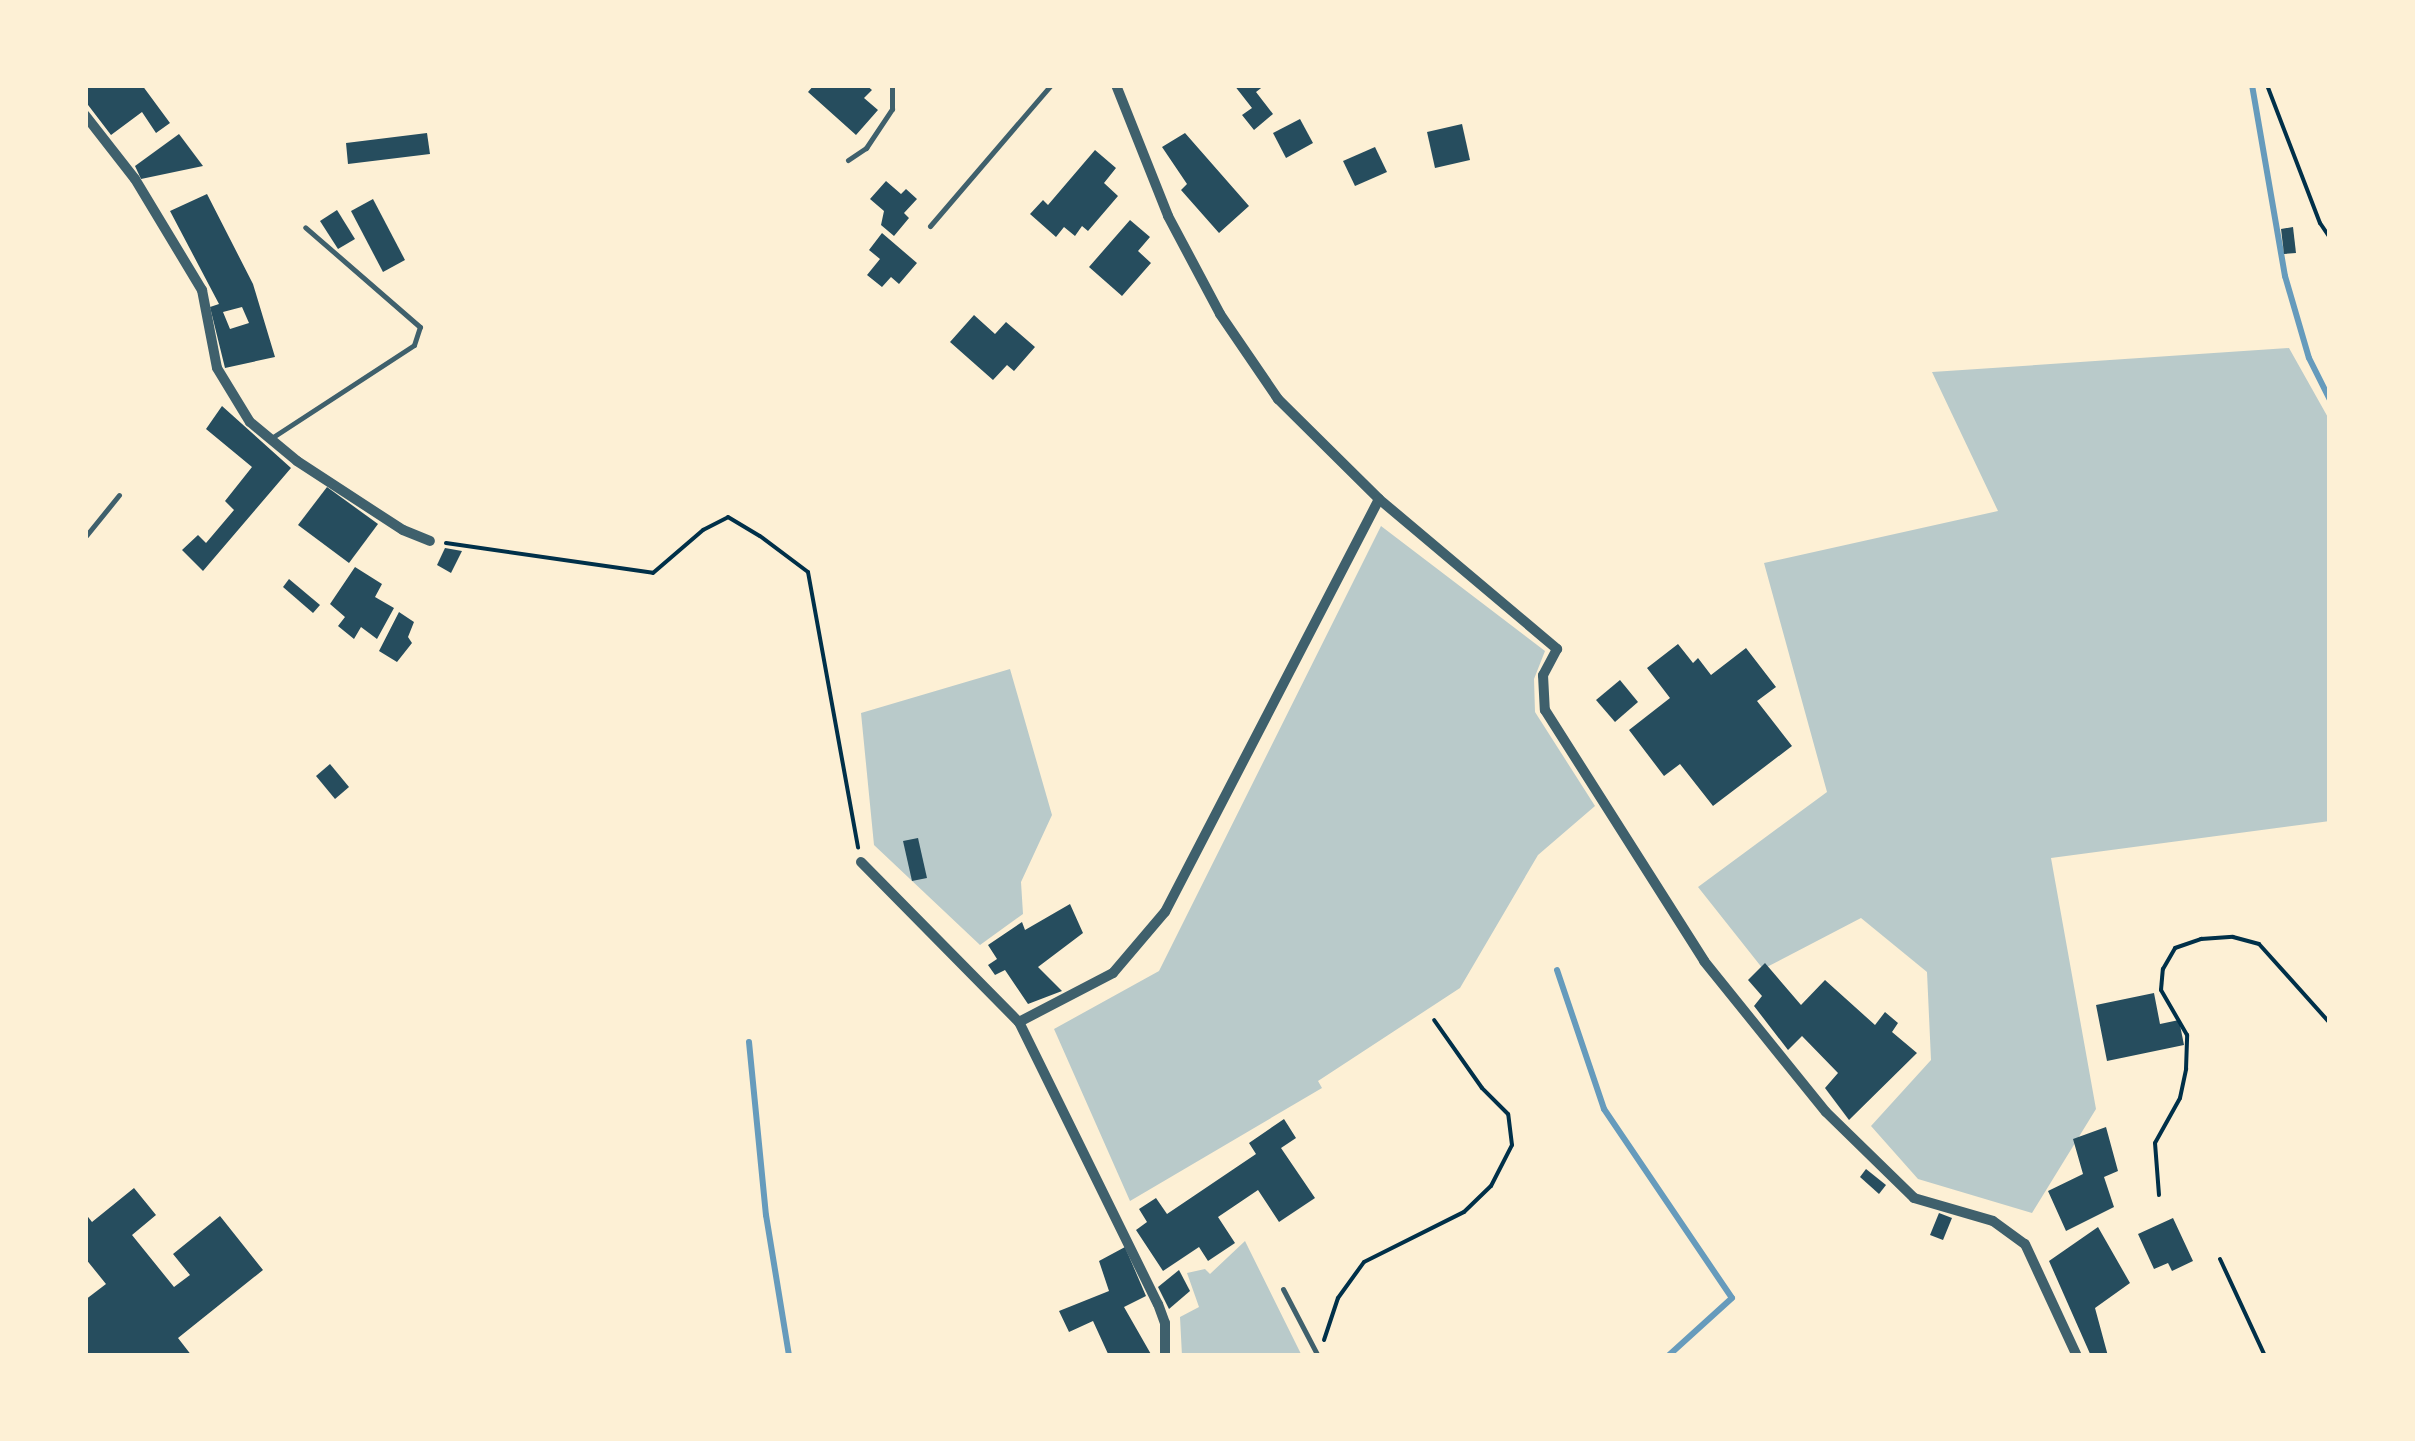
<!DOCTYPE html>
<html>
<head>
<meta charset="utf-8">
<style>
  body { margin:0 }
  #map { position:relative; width:2415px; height:1441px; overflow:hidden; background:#fdf0d5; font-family:Literata,serif }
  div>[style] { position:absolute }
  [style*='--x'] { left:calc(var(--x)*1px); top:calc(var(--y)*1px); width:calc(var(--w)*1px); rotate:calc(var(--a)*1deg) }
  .green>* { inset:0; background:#b9caca }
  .stream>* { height:6px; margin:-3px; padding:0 3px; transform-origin:3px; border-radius:3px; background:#669bbc }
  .building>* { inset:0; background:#264d5e }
  .path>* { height:4px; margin:-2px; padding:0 2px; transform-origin:2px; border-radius:2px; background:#003049 }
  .service>* { height:5px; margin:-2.5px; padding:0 2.5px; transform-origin:2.5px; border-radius:2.5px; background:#3f606c }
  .minor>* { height:10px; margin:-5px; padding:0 5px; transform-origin:5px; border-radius:5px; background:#3f606c }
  span { translate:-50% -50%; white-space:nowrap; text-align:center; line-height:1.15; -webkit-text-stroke:10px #fdf0d5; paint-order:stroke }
  .frame { position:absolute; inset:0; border:88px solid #fdf0d5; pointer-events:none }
</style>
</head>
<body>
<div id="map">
  <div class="green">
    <div style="clip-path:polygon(2289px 348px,2330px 421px,2330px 821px,2051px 858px,2096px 1109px,2032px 1213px,1918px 1179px,1871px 1126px,1931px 1060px,1927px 972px,1861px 918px,1763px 969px,1698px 887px,1827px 792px,1764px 563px,1998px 511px,1932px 372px)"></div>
    <div style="clip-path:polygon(1381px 526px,1545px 651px,1534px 679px,1535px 712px,1595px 806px,1538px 855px,1460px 988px,1318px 1081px,1322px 1088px,1130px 1201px,1054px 1029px,1159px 971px)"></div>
    <div style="clip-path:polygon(1010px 669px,1052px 815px,1021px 882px,1023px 914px,980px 945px,874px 845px,861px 713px)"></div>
    <div style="clip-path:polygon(1245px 1241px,1302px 1356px,1182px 1356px,1180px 1317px,1199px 1307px,1187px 1273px,1205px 1269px,1210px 1274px)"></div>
  </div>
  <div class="stream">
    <div style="--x:2252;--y:85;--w:194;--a:80.2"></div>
    <div style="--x:2285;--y:276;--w:85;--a:73.7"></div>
    <div style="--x:2309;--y:358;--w:47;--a:63.4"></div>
    <div style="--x:1557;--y:970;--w:147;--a:71.3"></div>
    <div style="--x:1604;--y:1109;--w:228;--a:55.9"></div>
    <div style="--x:1732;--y:1298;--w:86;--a:137.8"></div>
    <div style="--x:749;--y:1042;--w:174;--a:84.4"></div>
    <div style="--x:766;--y:1215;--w:143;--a:80.7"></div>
  </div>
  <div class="building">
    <div style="clip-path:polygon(85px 85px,142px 85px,170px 123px,156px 133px,142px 112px,111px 135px,85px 101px)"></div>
    <div style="clip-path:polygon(814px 85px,866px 85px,872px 90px,864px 98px,878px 110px,856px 135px,808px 92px)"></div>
    <div style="clip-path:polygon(1234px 85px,1265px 85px,1256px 92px,1273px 114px,1254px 130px,1242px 115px,1252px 108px)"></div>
    <div style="clip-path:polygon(1300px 119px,1313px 143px,1286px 158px,1273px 133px)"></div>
    <div style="clip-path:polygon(1462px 124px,1470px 160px,1435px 168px,1427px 132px)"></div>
    <div style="clip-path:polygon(427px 133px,430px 154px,348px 164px,346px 143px)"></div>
    <div style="clip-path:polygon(1185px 133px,1249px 206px,1219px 233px,1181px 190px,1187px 184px,1162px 147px)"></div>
    <div style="clip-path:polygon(179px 134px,203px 166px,141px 179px,135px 166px)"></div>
    <div style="clip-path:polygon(1375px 147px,1387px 172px,1355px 186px,1343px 161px)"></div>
    <div style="clip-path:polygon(1095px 150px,1116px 168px,1104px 183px,1118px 196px,1088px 231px,1082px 226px,1075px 236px,1064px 227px,1056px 237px,1030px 214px,1043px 200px,1048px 205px)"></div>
    <div style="clip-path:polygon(886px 181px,901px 194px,906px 189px,917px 199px,904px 213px,909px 218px,894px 236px,881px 225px,884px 211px,870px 199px)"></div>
    <div style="clip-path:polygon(evenodd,207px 194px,253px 284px,275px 357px,225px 368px,210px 307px,219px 304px,170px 211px,207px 194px,242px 307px,249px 323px,230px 329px,223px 312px,242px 307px)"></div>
    <div style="clip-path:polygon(373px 199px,405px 260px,383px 272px,351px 211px)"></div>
    <div style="clip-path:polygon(337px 210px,355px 239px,338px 249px,320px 221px)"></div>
    <div style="clip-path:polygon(1130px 220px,1150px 237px,1138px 251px,1151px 263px,1122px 296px,1089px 267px)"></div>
    <div style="clip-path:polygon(2293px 227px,2296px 253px,2284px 254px,2281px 229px)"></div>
    <div style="clip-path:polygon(882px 233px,917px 263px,899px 284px,891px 277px,882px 287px,867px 275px,880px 259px,869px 250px)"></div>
    <div style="clip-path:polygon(974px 315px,995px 334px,1006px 322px,1035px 347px,1014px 371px,1007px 365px,993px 380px,950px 342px)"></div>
    <div style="clip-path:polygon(222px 406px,291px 468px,203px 571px,182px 550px,198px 535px,206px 543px,234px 510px,225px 501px,252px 467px,206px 429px)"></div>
    <div style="clip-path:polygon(327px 487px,378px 524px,349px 563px,298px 525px)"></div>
    <div style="clip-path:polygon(445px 548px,462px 551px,451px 573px,437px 565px)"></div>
    <div style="clip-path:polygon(355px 567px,382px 584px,375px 597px,394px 608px,377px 639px,361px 627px,354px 639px,338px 626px,345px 617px,330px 604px)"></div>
    <div style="clip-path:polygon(289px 579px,320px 605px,313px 613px,283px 587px)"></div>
    <div style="clip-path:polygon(399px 612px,414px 622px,408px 637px,412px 643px,397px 662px,379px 651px)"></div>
    <div style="clip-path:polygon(1678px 644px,1693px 663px,1698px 658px,1711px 675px,1746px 648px,1776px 687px,1757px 701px,1792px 746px,1713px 806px,1680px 764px,1664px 776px,1629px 730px,1670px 698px,1647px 668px)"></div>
    <div style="clip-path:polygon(1620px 680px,1638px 702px,1615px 722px,1596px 700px)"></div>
    <div style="clip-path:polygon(330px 764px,349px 787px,335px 799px,316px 776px)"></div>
    <div style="clip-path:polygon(918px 838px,927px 878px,912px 881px,903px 841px)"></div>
    <div style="clip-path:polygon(1070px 904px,1083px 933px,1038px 967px,1062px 991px,1028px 1004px,1005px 970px,995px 975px,988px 965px,997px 959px,988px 945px,1022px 922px,1025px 930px)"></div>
    <div style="clip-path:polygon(1765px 963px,1801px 1005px,1825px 980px,1875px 1025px,1885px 1012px,1898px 1023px,1892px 1032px,1917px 1053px,1849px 1120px,1825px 1088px,1838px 1073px,1802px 1036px,1788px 1050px,1754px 1006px,1762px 996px,1748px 980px)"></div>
    <div style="clip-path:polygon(2154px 993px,2160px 1024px,2179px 1020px,2184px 1045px,2107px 1061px,2096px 1005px)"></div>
    <div style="clip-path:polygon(1284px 1119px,1296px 1138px,1281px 1148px,1315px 1198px,1279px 1222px,1258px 1190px,1218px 1217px,1235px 1243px,1208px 1261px,1199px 1247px,1163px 1271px,1136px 1230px,1147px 1222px,1139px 1209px,1156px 1198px,1167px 1214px,1256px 1154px,1249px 1143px)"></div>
    <div style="clip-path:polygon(2106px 1127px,2118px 1171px,2104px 1177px,2114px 1207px,2066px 1231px,2048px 1191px,2083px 1174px,2073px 1139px)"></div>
    <div style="clip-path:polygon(1866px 1169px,1886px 1185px,1879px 1194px,1860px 1177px)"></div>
    <div style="clip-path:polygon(134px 1188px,156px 1215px,132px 1235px,174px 1287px,190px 1275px,173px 1254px,220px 1216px,263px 1270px,178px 1338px,192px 1356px,85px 1356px,85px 1300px,106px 1284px,85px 1258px,85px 1213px,92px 1222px)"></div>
    <div style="clip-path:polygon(1939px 1213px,1952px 1218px,1943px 1240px,1930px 1235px)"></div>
    <div style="clip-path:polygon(2173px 1218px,2193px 1261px,2172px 1271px,2168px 1263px,2154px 1269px,2138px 1234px)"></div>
    <div style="clip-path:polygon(2098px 1227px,2130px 1283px,2095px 1308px,2108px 1356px,2091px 1356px,2049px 1261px)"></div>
    <div style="clip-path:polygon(1125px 1247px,1146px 1296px,1124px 1307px,1152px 1356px,1109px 1356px,1093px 1321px,1069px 1332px,1059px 1311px,1109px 1291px,1099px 1261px)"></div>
    <div style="clip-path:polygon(1179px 1270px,1190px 1291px,1169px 1309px,1158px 1287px)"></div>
  </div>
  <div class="path">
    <div style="--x:2267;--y:85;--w:148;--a:69"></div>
    <div style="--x:2320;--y:223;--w:18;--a:56"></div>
    <div style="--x:446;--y:543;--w:209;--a:8.2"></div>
    <div style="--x:653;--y:573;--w:66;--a:-40.7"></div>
    <div style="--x:703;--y:530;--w:28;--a:-27"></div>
    <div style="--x:728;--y:517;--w:37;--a:31"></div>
    <div style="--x:760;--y:536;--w:60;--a:36.9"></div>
    <div style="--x:808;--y:572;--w:280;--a:79.7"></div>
    <div style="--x:2159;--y:1195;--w:52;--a:-94.4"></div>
    <div style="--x:2155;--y:1143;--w:51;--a:-60.9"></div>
    <div style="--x:2180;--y:1098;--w:30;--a:-78"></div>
    <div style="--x:2186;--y:1069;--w:34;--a:-88"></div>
    <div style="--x:2187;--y:1035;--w:52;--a:-120"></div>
    <div style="--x:2161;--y:990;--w:21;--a:-85"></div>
    <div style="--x:2163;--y:969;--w:24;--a:-60"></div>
    <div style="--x:2175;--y:948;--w:28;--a:-19"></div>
    <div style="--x:2201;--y:939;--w:32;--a:-4"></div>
    <div style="--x:2233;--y:937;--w:27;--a:15"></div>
    <div style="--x:2259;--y:944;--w:106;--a:48.1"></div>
    <div style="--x:2220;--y:1259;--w:107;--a:65.1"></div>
    <div style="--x:1324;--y:1340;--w:44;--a:-71.6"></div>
    <div style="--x:1338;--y:1298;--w:44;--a:-54.2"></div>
    <div style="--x:1364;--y:1262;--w:112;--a:-26.6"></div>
    <div style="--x:1464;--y:1212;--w:37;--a:-44"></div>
    <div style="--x:1491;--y:1186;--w:46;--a:-62.9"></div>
    <div style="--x:1512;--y:1145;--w:31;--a:-97"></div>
    <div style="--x:1508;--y:1114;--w:37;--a:-135"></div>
    <div style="--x:1482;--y:1088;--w:83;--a:-125.2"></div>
  </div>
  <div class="service">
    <div style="--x:848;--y:160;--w:22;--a:-34"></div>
    <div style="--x:866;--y:148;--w:47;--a:-56.3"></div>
    <div style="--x:892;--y:109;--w:24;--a:-90"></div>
    <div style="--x:930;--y:226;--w:186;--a:-49.4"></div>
    <div style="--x:273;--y:437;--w:168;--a:-33.1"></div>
    <div style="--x:414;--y:345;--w:19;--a:-72"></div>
    <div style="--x:420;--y:327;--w:152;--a:-139"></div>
    <div style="--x:85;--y:537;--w:54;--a:-51"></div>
    <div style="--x:1283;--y:1289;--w:76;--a:62.4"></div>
  </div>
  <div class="minor">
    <div style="--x:1116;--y:85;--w:141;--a:68.3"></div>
    <div style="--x:1168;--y:216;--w:111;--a:62"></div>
    <div style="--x:1220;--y:314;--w:103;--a:55.7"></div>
    <div style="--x:1278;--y:399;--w:142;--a:44.7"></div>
    <div style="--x:1379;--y:499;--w:233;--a:40.1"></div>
    <div style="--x:1557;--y:649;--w:30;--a:118"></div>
    <div style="--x:1543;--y:675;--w:35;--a:87"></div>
    <div style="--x:1545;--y:710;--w:297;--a:57.6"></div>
    <div style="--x:1704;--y:961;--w:194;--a:51.1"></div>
    <div style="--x:1826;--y:1112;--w:123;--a:44.3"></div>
    <div style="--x:1914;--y:1198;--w:82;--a:16.2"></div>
    <div style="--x:1993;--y:1221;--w:39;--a:36"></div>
    <div style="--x:2025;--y:1244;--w:123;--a:65.1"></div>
    <div style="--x:85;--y:115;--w:81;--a:52"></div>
    <div style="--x:135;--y:179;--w:130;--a:58.9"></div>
    <div style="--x:202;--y:290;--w:79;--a:79.1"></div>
    <div style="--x:217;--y:368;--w:63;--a:58.6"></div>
    <div style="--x:250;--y:422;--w:61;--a:39.7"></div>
    <div style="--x:297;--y:461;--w:126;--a:33.1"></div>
    <div style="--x:403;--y:530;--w:29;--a:22"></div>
    <div style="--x:861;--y:862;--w:225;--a:45.4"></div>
    <div style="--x:1019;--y:1022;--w:314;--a:63.8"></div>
    <div style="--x:1158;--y:1304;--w:20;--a:70"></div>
    <div style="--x:1165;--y:1323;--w:33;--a:90"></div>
    <div style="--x:1019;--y:1022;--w:106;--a:-27.5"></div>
    <div style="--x:1113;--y:973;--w:80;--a:-49.6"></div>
    <div style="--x:1165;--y:912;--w:465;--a:-62.6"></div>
  </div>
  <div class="frame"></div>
</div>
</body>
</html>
